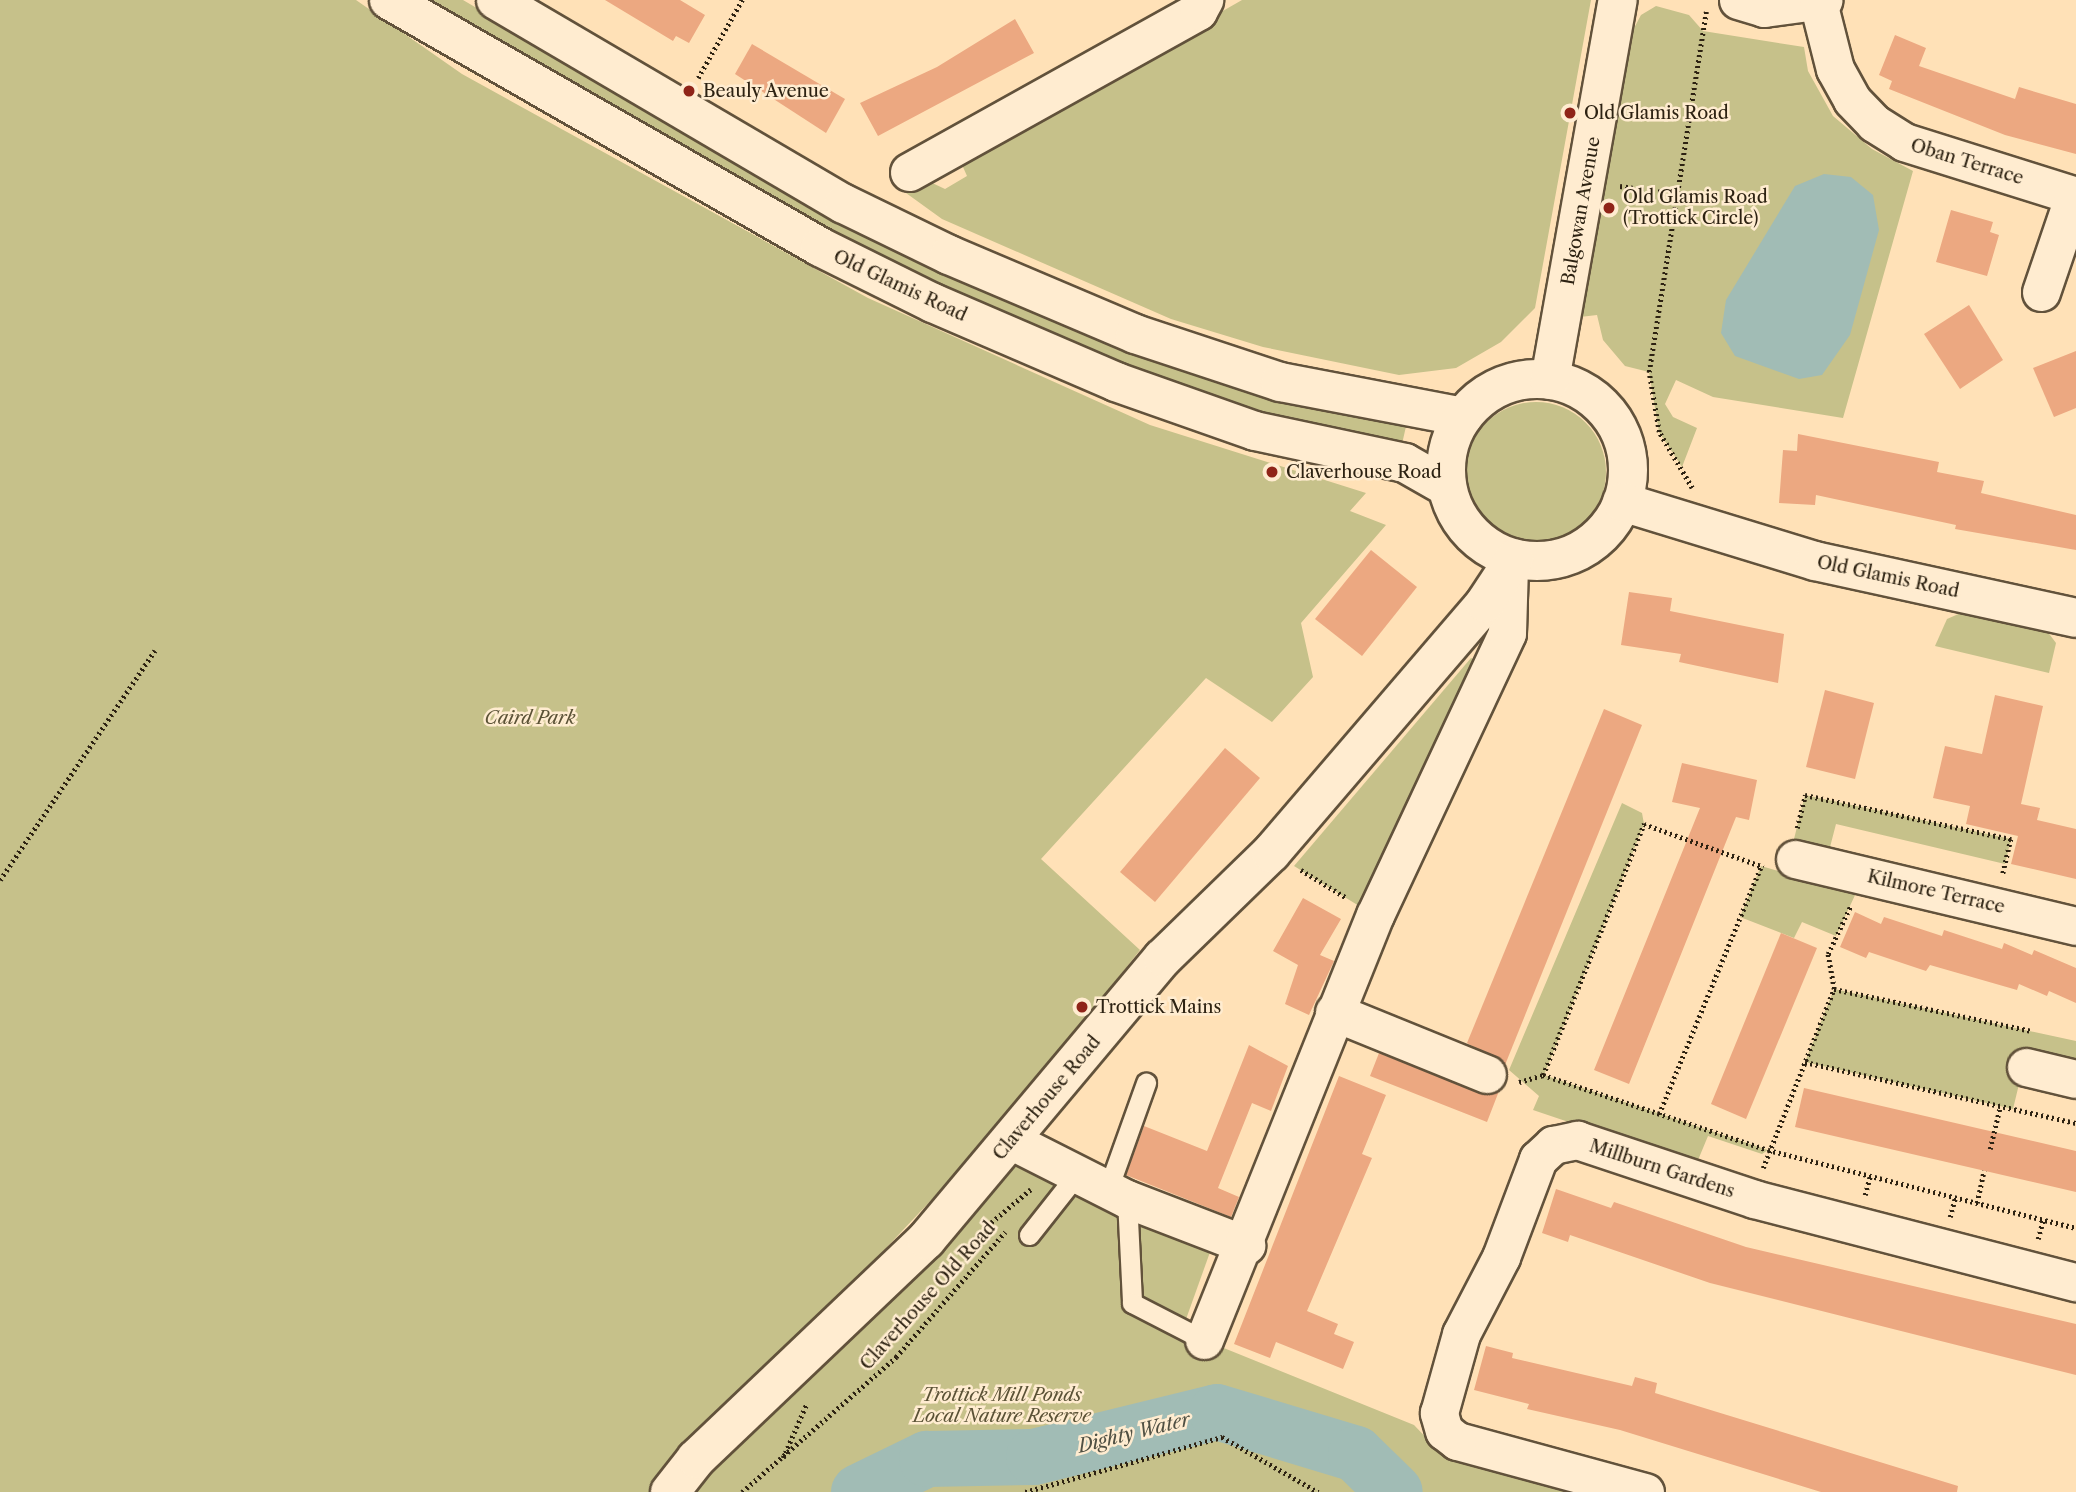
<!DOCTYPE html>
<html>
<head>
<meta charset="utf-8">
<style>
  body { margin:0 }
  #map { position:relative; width:2076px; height:1492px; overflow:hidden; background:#ffe1b7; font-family:"Libre Caslon Text",serif }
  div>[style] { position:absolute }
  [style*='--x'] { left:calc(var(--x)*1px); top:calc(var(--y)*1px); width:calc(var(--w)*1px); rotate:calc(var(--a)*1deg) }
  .green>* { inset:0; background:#c6c18a }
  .round { border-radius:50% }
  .water>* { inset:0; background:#a1bcb5 }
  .river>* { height:56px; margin:-28px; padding:0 28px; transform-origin:28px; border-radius:28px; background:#a1bcb5 }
  .building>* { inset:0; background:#eca881 }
  .path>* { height:4.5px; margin-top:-2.25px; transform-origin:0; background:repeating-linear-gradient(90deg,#2d2212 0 2px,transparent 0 5.5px) }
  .roads { filter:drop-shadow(2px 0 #62523b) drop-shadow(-2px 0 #62523b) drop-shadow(0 2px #62523b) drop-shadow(0 -2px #62523b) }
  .service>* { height:19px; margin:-9.5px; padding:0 9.5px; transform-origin:9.5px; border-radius:9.5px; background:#ffecd0 }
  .minor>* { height:37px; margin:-18.5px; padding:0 18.5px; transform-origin:18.5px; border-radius:18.5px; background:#ffecd0 }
  .tertiary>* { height:38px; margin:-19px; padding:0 19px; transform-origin:19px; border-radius:19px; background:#ffecd0 }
  .tertiary>.ring { margin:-19px; padding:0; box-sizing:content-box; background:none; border:38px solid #ffecd0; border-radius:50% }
  .dots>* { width:19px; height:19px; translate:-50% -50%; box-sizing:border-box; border:4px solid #ffecd0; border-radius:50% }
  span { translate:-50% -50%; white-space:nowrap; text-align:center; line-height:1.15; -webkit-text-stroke:5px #ffecd0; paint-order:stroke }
  .poi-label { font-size:18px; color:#2d2212 }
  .left { translate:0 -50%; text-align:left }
  .street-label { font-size:18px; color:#2d2212 }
  .park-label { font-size:18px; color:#5b5236; font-style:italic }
  .water-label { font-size:19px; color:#505043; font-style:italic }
</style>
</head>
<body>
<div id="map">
  <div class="green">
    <div style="clip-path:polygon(0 0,356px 0,462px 74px,868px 298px,1150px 425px,1366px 493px,1350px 511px,1386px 525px,1301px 623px,1313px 677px,1272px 722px,1206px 678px,1041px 859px,1140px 950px,1001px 1126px,656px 1492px,0 1492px)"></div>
    <div style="clip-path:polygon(420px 0,463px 0,837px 219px,1407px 422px,1402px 444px,1261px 416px,1125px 368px,881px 264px)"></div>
    <div style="clip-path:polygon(1242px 0,1591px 0,1535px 308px,1501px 342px,1456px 368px,1399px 375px,1263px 347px,1171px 319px,942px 219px,906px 193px,928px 181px,945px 189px,967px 176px,963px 167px,968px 157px)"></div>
    <div style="clip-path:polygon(1656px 6px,1689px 15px,1703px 31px,1804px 47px,1808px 71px,1833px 116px,1872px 149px,1913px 171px,1843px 418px,1713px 397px,1676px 380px,1665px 404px,1673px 417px,1697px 428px,1682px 467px,1659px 432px,1649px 372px,1625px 366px,1603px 340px,1597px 315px,1580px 317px,1626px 28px,1633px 30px,1641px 15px)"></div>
    <div class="round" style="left:1466px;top:402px;width:140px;height:140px"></div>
    <div style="clip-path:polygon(1963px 612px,2047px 631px,2056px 643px,2049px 673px,1935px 646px,1947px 619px)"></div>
    <div style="clip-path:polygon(1471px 658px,1481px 663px,1364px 909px,1294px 866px)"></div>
    <div style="clip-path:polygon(1805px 795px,2011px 839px,2005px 864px,1836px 824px,1829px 851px,1793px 843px)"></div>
    <div style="clip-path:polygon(1622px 803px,1642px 813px,1644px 824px,1544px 1075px,1768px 1150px,1762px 1154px,1708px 1136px,1696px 1165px,1533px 1110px,1539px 1096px,1509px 1070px)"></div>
    <div style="clip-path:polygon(1761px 866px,1856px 893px,1836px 936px,1802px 922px,1794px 938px,1740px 917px)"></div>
    <div style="clip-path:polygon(1834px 989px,2076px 1041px,2076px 1067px,2020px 1080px,2013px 1109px,1805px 1062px)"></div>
    <div style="clip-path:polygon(1012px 1141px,1127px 1199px,1132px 1303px,1204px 1340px,1414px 1425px,1437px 1449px,1594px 1492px,670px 1492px)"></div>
    <div style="clip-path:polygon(1138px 1210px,1214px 1241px,1185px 1322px,1144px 1304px)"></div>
  </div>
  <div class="water">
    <div style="clip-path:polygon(1824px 174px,1851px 177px,1873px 195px,1879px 230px,1850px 335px,1822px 375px,1799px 379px,1735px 356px,1721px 333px,1726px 300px,1795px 186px)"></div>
  </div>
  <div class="river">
    <div style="--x:859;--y:1492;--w:76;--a:-25.9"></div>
    <div style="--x:927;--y:1459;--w:107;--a:-1.1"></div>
    <div style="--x:1034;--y:1457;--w:188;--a:-13.8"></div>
    <div style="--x:1217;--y:1412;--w:145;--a:16.8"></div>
    <div style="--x:1356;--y:1454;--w:54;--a:44.3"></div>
  </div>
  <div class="building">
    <div style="clip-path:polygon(605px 0,680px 0,705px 15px,689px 43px,676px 36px,673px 41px)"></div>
    <div style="clip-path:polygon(1015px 19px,1034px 53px,878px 136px,860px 103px,937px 67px)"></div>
    <div style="clip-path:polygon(1895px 35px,1926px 48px,1919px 66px,2015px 99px,2019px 87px,2076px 104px,2076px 154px,2005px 135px,1889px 89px,1892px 81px,1879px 75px)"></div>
    <div style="clip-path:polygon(752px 44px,845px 99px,826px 133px,735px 74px)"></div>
    <div style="clip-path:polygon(1951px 210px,1993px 222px,1990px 232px,1999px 235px,1987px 276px,1936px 262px)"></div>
    <div style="clip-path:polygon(1969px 305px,2003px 360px,1960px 389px,1924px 334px)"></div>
    <div style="clip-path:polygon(2076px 351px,2076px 408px,2054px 417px,2033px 368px)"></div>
    <div style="clip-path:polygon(1798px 434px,1939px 462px,1937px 472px,1984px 481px,1981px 493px,2076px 515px,2076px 550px,1955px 529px,1956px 525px,1816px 495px,1815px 505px,1779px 503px,1783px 450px,1797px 451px)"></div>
    <div style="clip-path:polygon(1371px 550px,1417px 587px,1362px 656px,1315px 619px)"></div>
    <div style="clip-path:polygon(1629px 592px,1672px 598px,1670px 611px,1784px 634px,1778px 683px,1679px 662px,1681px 654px,1621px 645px)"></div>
    <div style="clip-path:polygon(1825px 690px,1874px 703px,1855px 779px,1806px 767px)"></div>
    <div style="clip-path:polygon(1995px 695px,2043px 706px,2021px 804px,2040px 808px,2037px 820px,2076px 829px,2076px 879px,2011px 864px,2018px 836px,1966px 824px,1970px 806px,1933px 798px,1945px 746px,1982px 754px)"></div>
    <div style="clip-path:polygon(1604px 709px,1642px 725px,1505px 1065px,1467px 1043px)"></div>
    <div style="clip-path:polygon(1225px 748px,1260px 778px,1155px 902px,1120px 872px)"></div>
    <div style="clip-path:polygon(1682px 763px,1757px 780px,1749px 820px,1736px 817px,1629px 1084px,1594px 1070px,1700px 808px,1672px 802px)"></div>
    <div style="clip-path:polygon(1303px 898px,1341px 919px,1320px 955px,1334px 961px,1309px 1015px,1285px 1004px,1298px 965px,1273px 951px)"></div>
    <div style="clip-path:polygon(1855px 912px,1881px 924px,1884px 917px,1942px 936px,1944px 930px,2002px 949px,2004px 943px,2032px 955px,2034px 950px,2076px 968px,2076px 1003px,2049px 991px,2047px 996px,2019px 984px,2017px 990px,1930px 965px,1926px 971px,1869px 952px,1866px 958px,1840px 947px)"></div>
    <div style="clip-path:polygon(1781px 933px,1817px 948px,1746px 1119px,1711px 1104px)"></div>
    <div style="clip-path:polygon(1249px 1045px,1288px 1066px,1271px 1111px,1252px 1103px,1218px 1188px,1239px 1197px,1231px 1217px,1126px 1175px,1144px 1126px,1207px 1151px)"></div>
    <div style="clip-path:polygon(1379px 1053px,1479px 1093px,1499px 1091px,1487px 1122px,1370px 1076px)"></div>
    <div style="clip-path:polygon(1339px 1076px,1386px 1095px,1362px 1154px,1372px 1158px,1307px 1311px,1338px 1324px,1334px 1334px,1354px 1342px,1343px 1369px,1276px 1342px,1270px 1358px,1234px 1344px)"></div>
    <div style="clip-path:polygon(1804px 1088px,2076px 1151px,2076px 1192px,1795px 1127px)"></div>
    <div style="clip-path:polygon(1556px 1189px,1611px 1208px,1614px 1202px,1746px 1247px,2076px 1324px,2076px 1375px,1710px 1283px,1570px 1235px,1568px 1242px,1542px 1233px)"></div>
    <div style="clip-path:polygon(1486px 1346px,1513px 1353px,1512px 1358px,1632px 1386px,1635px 1377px,1657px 1383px,1655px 1393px,1958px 1486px,1957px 1492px,1821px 1492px,1620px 1430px,1527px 1409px,1529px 1404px,1474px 1390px)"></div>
  </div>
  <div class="path">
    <div style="--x:698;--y:78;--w:90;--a:-60.6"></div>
    <div style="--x:1620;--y:186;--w:56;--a:8.3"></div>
    <div style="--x:1692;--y:488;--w:65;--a:-120.5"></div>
    <div style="--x:1659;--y:432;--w:61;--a:-99.5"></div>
    <div style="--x:1649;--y:372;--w:365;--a:-81"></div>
    <div style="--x:1797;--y:828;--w:34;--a:-76"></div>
    <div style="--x:1805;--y:795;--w:211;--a:12.1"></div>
    <div style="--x:2011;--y:839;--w:36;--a:103"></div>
    <div style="--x:1301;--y:870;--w:54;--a:31.3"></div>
    <div style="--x:0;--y:880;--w:277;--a:-56"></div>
    <div style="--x:1834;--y:989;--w:36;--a:-100"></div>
    <div style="--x:1828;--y:954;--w:54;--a:-64.9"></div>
    <div style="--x:1805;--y:1062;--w:278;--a:12.7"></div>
    <div style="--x:1543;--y:1075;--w:271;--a:-68.1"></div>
    <div style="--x:1644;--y:824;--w:127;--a:19.7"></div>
    <div style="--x:1519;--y:1082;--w:25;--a:-16"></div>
    <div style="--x:1543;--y:1075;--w:237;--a:18.4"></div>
    <div style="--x:1768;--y:1150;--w:318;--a:14.2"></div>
    <div style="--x:1659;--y:1114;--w:268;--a:-67.6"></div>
    <div style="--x:1990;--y:1149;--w:43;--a:-76.6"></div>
    <div style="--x:1763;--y:1168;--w:193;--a:-68.4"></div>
    <div style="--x:1834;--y:989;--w:201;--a:12"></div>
    <div style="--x:1865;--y:1195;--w:20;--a:-75"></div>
    <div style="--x:1977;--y:1203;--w:33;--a:-78"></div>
    <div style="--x:1950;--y:1217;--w:20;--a:-75"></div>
    <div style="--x:987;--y:1226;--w:57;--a:-40.1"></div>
    <div style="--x:2038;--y:1239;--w:20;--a:-75"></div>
    <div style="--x:783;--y:1458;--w:58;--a:-66.5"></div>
    <div style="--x:742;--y:1492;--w:205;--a:-41.2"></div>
    <div style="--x:896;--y:1357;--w:166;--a:-48.9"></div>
    <div style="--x:1025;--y:1492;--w:205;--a:-15.6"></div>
    <div style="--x:1222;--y:1437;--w:111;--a:29.8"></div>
  </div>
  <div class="roads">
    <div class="service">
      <div style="--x:1108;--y:1189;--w:113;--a:-70.3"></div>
      <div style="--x:1127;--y:1199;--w:104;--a:87.2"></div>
      <div style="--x:1132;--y:1303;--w:81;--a:27.2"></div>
      <div style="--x:1029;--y:1235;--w:79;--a:-51.7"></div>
    </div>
    <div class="minor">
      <div style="--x:1738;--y:0;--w:27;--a:17"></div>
      <div style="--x:1764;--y:8;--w:60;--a:-7.7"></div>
      <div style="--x:1818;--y:2;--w:69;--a:75.8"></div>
      <div style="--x:1835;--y:69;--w:35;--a:61"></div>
      <div style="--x:1852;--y:100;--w:32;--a:46"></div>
      <div style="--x:1874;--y:123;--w:36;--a:32"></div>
      <div style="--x:1904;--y:142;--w:180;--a:17.4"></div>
      <div style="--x:909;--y:172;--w:331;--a:-29.1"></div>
      <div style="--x:1198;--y:11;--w:13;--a:-61"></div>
      <div style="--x:2041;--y:292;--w:102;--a:-71.2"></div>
      <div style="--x:1795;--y:859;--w:289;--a:13.4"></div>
      <div style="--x:1334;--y:1012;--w:165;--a:22.1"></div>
      <div style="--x:2026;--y:1067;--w:51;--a:13.5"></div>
      <div style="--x:1012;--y:1141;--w:129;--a:26.8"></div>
      <div style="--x:1127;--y:1199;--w:128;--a:21.1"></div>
      <div style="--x:1204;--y:1340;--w:458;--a:-68.1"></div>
      <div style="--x:1375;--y:915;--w:311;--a:-64.9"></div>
      <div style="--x:1507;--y:633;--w:66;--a:-88.3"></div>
      <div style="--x:1645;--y:1492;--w:195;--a:-164.8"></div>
      <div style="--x:1457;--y:1441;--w:16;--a:-142"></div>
      <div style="--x:1444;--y:1431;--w:19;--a:-106"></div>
      <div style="--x:1439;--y:1413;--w:82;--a:-74.4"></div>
      <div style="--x:1461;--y:1334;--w:87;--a:-62.5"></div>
      <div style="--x:1501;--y:1257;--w:105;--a:-69.3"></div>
      <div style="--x:1538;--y:1159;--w:21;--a:-43"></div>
      <div style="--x:1553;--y:1145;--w:25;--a:-12"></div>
      <div style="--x:1577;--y:1140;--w:187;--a:18.4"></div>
      <div style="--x:1754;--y:1199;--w:333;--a:14.5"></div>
    </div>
    <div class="tertiary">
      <div style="--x:389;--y:0;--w:497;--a:29.8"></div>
      <div style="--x:820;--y:247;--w:126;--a:26.4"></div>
      <div style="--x:933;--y:303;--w:199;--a:23.3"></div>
      <div style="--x:1116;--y:382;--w:147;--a:19.4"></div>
      <div style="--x:1255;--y:431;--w:153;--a:12"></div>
      <div style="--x:1405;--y:463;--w:48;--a:29.7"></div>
      <div style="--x:496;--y:0;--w:403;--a:30.4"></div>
      <div style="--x:844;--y:204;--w:117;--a:25.9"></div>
      <div style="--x:949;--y:255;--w:202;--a:23"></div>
      <div style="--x:1135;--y:334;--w:153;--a:18.3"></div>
      <div style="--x:1280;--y:382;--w:186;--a:10.8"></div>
      <div class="ring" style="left:1446px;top:379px;width:144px;height:144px"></div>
      <div style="--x:1550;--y:380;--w:386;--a:-79.9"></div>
      <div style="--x:1622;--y:502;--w:202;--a:17"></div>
      <div style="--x:1815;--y:561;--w:267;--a:12.3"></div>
      <div style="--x:670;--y:1492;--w:42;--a:-51.8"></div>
      <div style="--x:696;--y:1459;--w:318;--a:-43.6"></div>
      <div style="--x:926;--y:1240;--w:368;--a:-50"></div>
      <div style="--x:1163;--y:958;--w:151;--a:-44.2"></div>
      <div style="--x:1271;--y:853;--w:329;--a:-49.4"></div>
      <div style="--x:1485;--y:603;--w:53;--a:-56.6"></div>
    </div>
  </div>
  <div class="dots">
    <div style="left:689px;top:91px;background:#8f2418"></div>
    <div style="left:1570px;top:113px;background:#8f2418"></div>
    <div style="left:1609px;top:208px;background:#8f2418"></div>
    <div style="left:1272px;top:472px;background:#8f2418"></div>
    <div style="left:1082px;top:1007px;background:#8f2418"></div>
  </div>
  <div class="poi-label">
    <span class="left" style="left:703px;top:91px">Beauly Avenue</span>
    <span class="left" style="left:1584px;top:113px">Old Glamis Road</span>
    <span class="left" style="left:1623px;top:208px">Old Glamis Road<br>(Trottick Circle)</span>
    <span class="left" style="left:1286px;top:472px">Claverhouse Road</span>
    <span class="left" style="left:1096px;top:1007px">Trottick Mains</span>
  </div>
  <div class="street-label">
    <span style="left:1967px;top:162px;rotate:17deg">Oban Terrace</span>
    <span style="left:1581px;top:211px;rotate:-80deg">Balgowan Avenue</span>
    <span style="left:900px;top:286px;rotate:25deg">Old Glamis Road</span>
    <span style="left:1888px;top:577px;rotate:12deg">Old Glamis Road</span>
    <span style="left:1936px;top:892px;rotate:13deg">Kilmore Terrace</span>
    <span style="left:1047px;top:1098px;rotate:-50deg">Claverhouse Road</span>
    <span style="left:1662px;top:1169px;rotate:18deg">Millburn Gardens</span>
    <span style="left:928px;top:1296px;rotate:-48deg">Claverhouse Old Road</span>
  </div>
  <div class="park-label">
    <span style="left:530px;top:718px">Caird Park</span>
    <span style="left:1002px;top:1406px">Trottick Mill Ponds<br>Local Nature Reserve</span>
  </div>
  <div class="water-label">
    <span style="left:1134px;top:1433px;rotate:-14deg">Dighty Water</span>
  </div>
</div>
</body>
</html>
